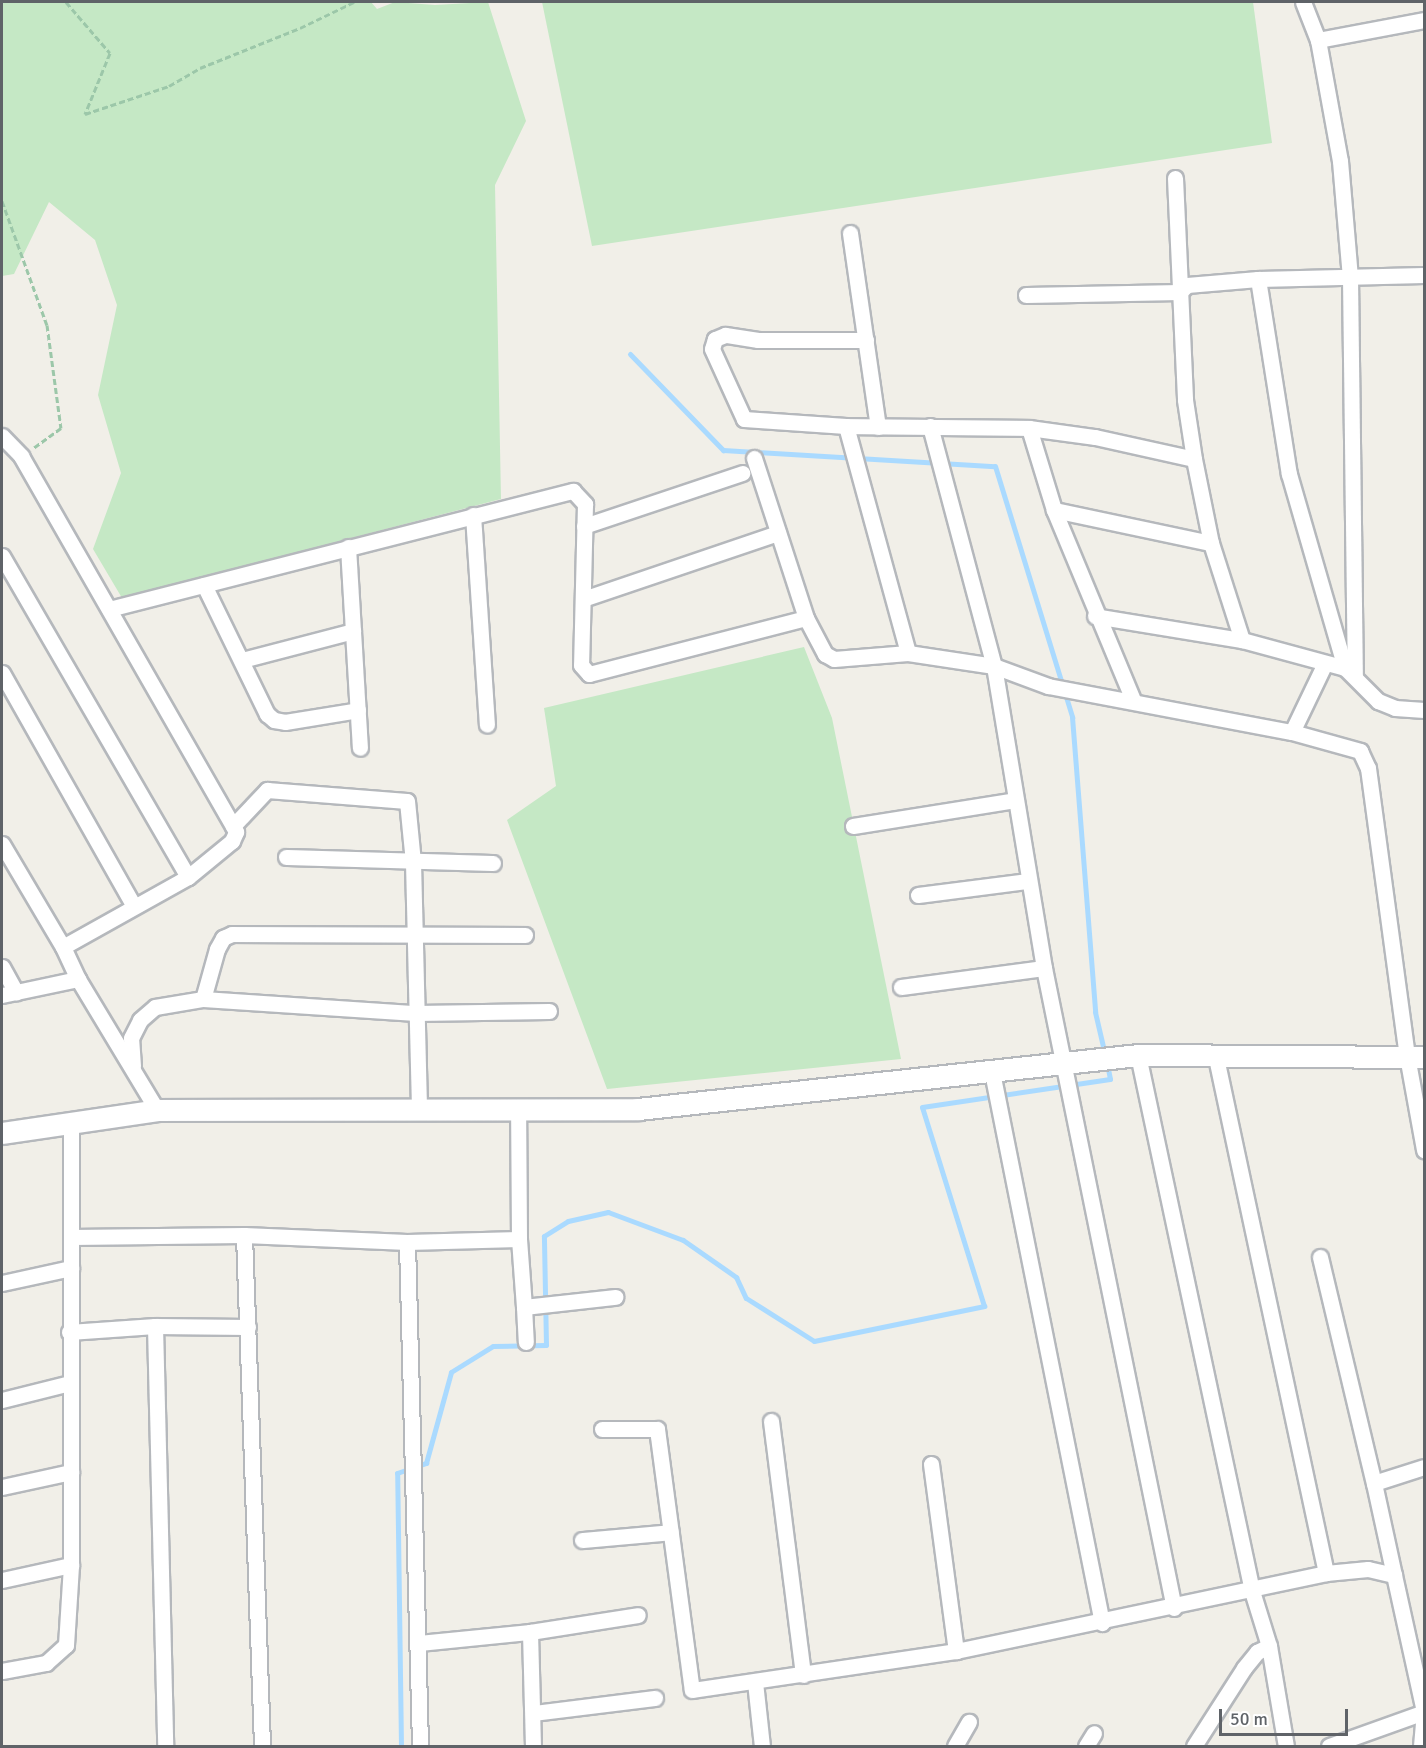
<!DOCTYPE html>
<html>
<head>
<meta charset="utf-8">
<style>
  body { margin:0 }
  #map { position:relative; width:1426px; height:1748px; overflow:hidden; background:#f1efe8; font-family:Signika,sans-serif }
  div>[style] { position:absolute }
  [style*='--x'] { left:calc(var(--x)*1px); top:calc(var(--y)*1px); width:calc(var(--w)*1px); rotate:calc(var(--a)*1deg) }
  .green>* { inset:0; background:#c5e8c5 }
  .stream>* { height:5px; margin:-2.5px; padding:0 2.5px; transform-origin:2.5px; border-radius:2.5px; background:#aadaff }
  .path>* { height:3px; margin-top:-1.5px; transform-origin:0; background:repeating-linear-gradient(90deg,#9cc7a9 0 6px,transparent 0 9px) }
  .roads { filter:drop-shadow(2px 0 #b5b8bc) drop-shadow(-2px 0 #b5b8bc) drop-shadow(0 2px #b5b8bc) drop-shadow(0 -2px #b5b8bc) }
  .street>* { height:15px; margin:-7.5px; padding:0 7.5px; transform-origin:7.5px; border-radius:7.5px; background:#fff }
  .secondary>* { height:21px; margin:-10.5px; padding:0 10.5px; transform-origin:10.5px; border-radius:10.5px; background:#fff }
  span { translate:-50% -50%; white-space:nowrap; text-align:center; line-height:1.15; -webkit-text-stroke:4.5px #fff; paint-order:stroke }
  .frame { position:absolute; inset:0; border:3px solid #5f6368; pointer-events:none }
  .scale { position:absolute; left:1219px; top:1709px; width:129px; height:27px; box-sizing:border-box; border:3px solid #5f6368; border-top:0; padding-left:8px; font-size:18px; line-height:21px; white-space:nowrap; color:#5f6368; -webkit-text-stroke:4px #fff; paint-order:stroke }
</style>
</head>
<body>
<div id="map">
  <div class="green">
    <div style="clip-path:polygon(2px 2px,371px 2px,377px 9px,395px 2px,435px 5px,488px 2px,526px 121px,495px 185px,501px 499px,122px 598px,93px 549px,121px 473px,98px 395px,117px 305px,95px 240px,49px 202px,14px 274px,2px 276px)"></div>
    <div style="clip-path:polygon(542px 2px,1253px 2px,1272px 143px,592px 246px)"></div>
    <div style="clip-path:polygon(804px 647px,832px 718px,901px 1059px,607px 1089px,507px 820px,556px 786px,544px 708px)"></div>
  </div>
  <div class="stream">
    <div style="--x:630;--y:354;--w:134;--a:45.9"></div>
    <div style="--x:723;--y:450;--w:272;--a:3.4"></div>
    <div style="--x:995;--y:466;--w:263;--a:72.9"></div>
    <div style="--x:1072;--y:717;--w:296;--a:85.5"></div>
    <div style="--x:1095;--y:1012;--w:44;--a:76.9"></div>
    <div style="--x:401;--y:1746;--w:273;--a:-90.8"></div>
    <div style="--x:397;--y:1473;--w:31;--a:-19"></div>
    <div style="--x:426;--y:1463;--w:94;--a:-74.6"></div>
    <div style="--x:451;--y:1372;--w:49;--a:-31.8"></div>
    <div style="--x:493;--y:1346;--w:53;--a:-1.1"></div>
    <div style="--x:546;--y:1345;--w:109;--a:-91.1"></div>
    <div style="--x:544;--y:1236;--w:28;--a:-32"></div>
    <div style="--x:568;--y:1221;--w:41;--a:-12.7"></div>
    <div style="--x:608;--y:1212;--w:80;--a:20.5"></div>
    <div style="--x:683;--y:1240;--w:65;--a:34.9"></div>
    <div style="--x:736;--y:1277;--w:23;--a:65"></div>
    <div style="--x:746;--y:1298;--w:80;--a:32.3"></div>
    <div style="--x:814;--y:1341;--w:174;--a:-11.6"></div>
    <div style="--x:984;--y:1306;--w:208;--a:-107.3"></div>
    <div style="--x:922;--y:1107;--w:190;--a:-8.5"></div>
    <div style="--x:1110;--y:1079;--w:15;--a:-101"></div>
  </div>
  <div class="path">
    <div style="--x:66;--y:2;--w:67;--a:49.2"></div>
    <div style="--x:110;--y:53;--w:66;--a:112.3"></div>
    <div style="--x:85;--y:114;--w:89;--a:-18.4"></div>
    <div style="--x:169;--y:86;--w:36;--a:-30"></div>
    <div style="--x:200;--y:68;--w:108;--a:-21.8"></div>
    <div style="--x:300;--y:28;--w:60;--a:-25.7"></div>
    <div style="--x:2;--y:201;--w:132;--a:70.1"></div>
    <div style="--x:47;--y:325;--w:104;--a:82.3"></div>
    <div style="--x:61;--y:428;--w:34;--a:144"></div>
  </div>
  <div class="roads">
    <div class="street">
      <div style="--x:1303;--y:2;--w:41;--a:68.5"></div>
      <div style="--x:1318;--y:40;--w:123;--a:79.7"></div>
      <div style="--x:1340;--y:161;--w:116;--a:85.1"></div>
      <div style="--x:1350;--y:277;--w:398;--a:89.3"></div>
      <div style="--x:1318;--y:40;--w:108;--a:-10.7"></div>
      <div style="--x:1175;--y:178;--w:222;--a:87.4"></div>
      <div style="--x:1185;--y:400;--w:60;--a:81.3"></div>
      <div style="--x:850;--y:233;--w:196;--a:81.8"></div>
      <div style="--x:1258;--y:279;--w:197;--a:81"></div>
      <div style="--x:1289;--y:474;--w:202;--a:73.9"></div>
      <div style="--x:1026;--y:295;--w:154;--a:-1.1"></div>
      <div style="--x:1180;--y:292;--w:10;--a:-45"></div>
      <div style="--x:1187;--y:285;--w:71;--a:-4.8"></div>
      <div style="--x:1258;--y:279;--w:166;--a:-1.4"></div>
      <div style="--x:866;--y:340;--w:108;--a:180"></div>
      <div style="--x:758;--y:340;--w:33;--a:-171"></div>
      <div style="--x:725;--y:335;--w:11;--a:158"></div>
      <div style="--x:715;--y:339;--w:10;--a:107"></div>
      <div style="--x:712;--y:349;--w:77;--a:65.4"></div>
      <div style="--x:744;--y:419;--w:102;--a:3.9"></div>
      <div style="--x:846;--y:426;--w:183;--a:0.6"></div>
      <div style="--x:1029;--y:428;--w:86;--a:73"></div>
      <div style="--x:1054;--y:510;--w:206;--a:67.4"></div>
      <div style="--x:846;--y:426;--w:235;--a:74.7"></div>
      <div style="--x:930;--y:426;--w:248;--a:75.1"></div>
      <div style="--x:994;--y:666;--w:306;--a:80.6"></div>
      <div style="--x:1044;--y:968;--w:653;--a:78.52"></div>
      <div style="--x:1029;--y:428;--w:67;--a:7.8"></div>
      <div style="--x:1095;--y:437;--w:101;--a:12.5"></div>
      <div style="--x:1194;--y:459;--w:86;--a:78.6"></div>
      <div style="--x:1211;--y:543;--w:102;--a:72.3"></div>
      <div style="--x:1242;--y:640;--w:107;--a:15.2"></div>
      <div style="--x:1345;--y:668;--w:47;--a:45"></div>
      <div style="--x:1378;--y:701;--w:18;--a:22"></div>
      <div style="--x:1395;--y:708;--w:29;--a:4"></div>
      <div style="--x:2;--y:436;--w:28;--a:46"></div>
      <div style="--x:21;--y:456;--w:433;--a:60.2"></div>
      <div style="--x:236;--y:832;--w:10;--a:114"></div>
      <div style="--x:232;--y:841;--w:57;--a:140.7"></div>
      <div style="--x:188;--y:877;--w:143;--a:150.8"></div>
      <div style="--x:63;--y:947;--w:35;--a:65"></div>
      <div style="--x:754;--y:458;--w:168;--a:72"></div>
      <div style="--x:1054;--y:510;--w:160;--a:11.9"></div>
      <div style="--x:473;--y:515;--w:210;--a:86.2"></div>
      <div style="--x:584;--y:526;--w:167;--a:-18.5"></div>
      <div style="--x:348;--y:547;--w:201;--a:86.6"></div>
      <div style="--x:2;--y:556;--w:371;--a:59.9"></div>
      <div style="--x:204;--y:585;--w:144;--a:64"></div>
      <div style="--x:267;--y:714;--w:9;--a:41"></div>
      <div style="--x:274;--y:720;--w:11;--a:10"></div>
      <div style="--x:285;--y:722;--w:74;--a:-9.3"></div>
      <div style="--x:583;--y:599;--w:206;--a:-18.7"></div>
      <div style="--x:109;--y:609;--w:479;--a:-14.3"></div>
      <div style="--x:573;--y:491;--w:18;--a:47"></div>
      <div style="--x:585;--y:504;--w:161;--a:91.4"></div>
      <div style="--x:581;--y:665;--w:12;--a:48"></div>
      <div style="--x:589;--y:674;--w:224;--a:-14.5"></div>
      <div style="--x:806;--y:618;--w:41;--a:62.2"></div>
      <div style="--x:825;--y:654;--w:10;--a:29"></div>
      <div style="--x:834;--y:659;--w:74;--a:-4.6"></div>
      <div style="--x:908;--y:653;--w:87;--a:8.6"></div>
      <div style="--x:994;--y:666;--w:58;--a:20.3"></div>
      <div style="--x:1048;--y:686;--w:248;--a:10.7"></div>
      <div style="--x:1292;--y:732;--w:71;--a:15.6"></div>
      <div style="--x:1360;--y:751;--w:19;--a:65"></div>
      <div style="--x:1368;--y:768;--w:291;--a:82.3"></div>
      <div style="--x:1407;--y:1056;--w:96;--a:79.7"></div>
      <div style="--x:1095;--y:616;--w:149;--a:9.3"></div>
      <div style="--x:242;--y:660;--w:115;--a:-14.6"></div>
      <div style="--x:2;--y:673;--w:268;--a:60.5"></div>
      <div style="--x:1292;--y:732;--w:76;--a:-64.4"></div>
      <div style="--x:233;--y:826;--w:50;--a:-46.6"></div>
      <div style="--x:267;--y:790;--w:140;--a:4.5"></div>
      <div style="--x:407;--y:801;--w:61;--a:84.4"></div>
      <div style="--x:413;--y:862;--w:249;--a:88.6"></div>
      <div style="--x:853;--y:826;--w:164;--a:-9.1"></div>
      <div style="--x:2;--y:844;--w:120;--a:59.4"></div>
      <div style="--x:286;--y:857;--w:207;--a:1.7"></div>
      <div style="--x:918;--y:895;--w:111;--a:-7.3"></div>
      <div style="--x:2;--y:967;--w:29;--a:61"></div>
      <div style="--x:901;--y:987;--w:144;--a:-7.6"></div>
      <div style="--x:2;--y:995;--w:78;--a:-11.9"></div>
      <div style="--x:78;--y:979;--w:153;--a:58.9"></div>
      <div style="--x:203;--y:999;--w:213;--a:3.8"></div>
      <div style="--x:416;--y:1013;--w:133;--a:-0.9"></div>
      <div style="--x:1215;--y:1053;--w:532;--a:77.95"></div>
      <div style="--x:1138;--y:1055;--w:548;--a:77.99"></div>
      <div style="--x:1252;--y:1591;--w:58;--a:72.8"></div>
      <div style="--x:1269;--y:1646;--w:101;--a:80.4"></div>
      <div style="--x:133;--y:1066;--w:28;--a:-94"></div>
      <div style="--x:131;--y:1038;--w:20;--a:-63"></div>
      <div style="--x:140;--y:1020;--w:20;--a:-41"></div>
      <div style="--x:155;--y:1007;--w:49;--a:-9.5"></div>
      <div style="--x:203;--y:999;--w:52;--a:-74.4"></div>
      <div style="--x:217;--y:949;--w:13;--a:-61"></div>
      <div style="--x:223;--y:938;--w:10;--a:-24"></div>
      <div style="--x:232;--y:934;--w:293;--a:0.2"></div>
      <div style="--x:992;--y:1072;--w:562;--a:78.71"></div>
      <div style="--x:244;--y:1235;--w:511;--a:87.98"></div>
      <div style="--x:71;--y:1237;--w:173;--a:-0.7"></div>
      <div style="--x:244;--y:1235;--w:163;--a:2.5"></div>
      <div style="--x:407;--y:1242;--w:112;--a:-1.5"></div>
      <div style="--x:519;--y:1239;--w:128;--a:-90.4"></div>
      <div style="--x:519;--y:1239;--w:68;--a:85.8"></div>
      <div style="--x:524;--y:1307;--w:92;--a:-6.3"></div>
      <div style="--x:407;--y:1242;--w:504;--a:88.52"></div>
      <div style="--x:1320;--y:1257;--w:232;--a:76.6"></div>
      <div style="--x:2;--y:1283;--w:71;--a:-12.3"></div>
      <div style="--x:524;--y:1307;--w:35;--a:87"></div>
      <div style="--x:155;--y:1326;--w:420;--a:88.6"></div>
      <div style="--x:69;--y:1332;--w:86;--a:-4"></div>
      <div style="--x:155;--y:1326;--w:93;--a:0.6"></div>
      <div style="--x:2;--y:1400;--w:70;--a:-14"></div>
      <div style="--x:771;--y:1421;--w:256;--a:82.8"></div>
      <div style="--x:602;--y:1429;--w:55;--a:0"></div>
      <div style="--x:657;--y:1429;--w:263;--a:82.4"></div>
      <div style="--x:692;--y:1690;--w:267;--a:-8.4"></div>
      <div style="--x:931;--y:1464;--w:189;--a:82.4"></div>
      <div style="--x:956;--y:1651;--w:378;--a:-11.9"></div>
      <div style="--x:1326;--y:1573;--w:42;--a:-5.4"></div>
      <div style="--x:1368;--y:1569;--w:27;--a:13"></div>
      <div style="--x:1394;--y:1575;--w:140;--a:77.6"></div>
      <div style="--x:2;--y:1487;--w:71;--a:-12.3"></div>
      <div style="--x:582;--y:1540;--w:89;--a:-5.1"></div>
      <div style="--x:1394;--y:1575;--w:94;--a:-102.3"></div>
      <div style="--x:1374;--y:1483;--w:52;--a:-17.7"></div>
      <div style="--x:2;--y:1580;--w:71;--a:-12.3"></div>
      <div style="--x:530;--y:1632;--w:114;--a:88.5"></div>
      <div style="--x:419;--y:1643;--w:112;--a:-5.7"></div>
      <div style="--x:530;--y:1632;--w:109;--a:-8.9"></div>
      <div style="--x:2;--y:1671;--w:45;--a:-10.3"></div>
      <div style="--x:46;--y:1663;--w:27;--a:-42"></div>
      <div style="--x:66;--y:1645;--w:80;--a:-86.4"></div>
      <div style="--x:71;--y:1565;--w:442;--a:-90"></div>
      <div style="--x:755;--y:1682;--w:64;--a:83.8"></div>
      <div style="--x:534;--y:1713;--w:122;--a:-7.1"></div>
      <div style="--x:955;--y:1746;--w:28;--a:-60"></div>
      <div style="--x:1086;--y:1746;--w:15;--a:-58"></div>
      <div style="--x:1194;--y:1746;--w:93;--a:-57.3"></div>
      <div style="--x:1244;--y:1668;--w:21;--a:-51"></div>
      <div style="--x:1257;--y:1652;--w:13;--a:-27"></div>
      <div style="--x:1329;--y:1746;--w:101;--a:-19.7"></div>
      <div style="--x:1421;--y:1746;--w:34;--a:-85"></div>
    </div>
    <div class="secondary">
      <div style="--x:2;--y:1133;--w:157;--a:-8.4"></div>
      <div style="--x:157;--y:1110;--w:481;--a:-0.1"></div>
      <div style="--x:638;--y:1109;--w:503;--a:-6.16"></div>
      <div style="--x:1138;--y:1055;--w:286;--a:0.4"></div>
    </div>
  </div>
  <div class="frame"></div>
  <div class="scale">50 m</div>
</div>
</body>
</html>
